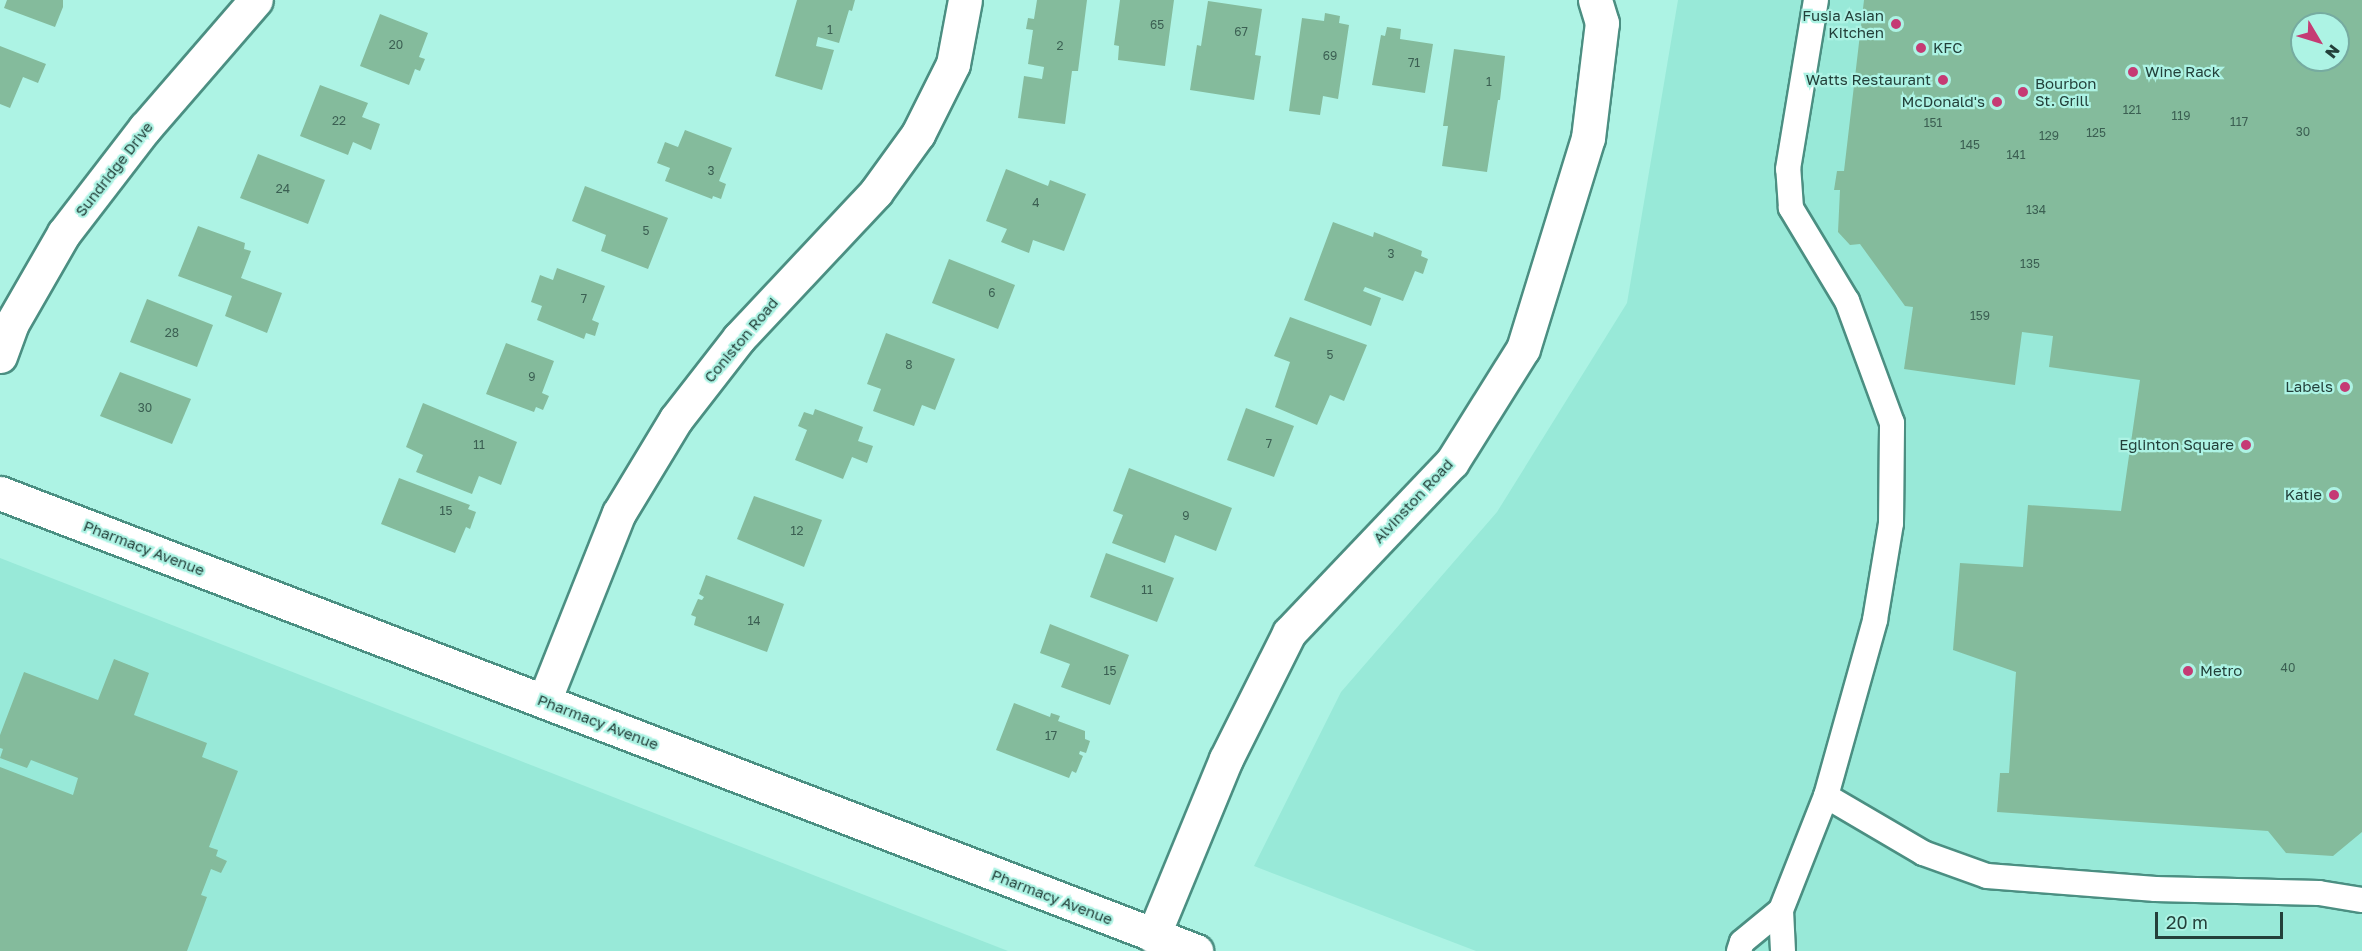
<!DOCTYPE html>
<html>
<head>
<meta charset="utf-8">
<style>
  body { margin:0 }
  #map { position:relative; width:2362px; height:951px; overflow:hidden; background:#adf3e4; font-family:"Golos Text",sans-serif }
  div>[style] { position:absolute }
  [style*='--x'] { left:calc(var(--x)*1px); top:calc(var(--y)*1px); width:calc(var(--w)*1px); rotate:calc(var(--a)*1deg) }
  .built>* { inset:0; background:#98e9d8 }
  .building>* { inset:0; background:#84bb9c }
  .roads { filter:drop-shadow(2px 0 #4b8f82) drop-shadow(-2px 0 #4b8f82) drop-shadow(0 2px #4b8f82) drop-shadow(0 -2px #4b8f82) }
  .lane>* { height:24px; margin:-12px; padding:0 12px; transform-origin:12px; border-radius:12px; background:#fff }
  .street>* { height:33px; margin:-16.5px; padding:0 16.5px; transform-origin:16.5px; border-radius:16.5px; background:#fff }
  .secondary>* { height:33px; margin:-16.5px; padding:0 16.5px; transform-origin:16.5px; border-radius:16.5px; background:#fff }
  .dots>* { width:16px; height:16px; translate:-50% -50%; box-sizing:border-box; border:3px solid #adf3e4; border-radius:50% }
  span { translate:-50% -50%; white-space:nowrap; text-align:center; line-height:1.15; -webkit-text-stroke:4.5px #adf3e4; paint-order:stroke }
  .number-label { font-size:12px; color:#3b5f52 }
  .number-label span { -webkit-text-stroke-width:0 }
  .poi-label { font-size:15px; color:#23403a }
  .right { translate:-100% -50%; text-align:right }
  .left { translate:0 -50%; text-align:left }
  .street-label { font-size:15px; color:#23403a }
  .north { position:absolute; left:2290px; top:12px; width:60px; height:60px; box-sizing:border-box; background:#adf3e4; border:2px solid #76aba0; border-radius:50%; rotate:128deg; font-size:16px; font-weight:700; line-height:24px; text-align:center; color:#23403a }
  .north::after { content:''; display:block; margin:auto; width:21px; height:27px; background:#c53b74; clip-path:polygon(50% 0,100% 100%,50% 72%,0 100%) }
  .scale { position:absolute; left:2155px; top:912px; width:128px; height:27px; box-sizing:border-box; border:3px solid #23403a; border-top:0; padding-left:8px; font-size:18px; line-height:21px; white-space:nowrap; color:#23403a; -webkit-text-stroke:4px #adf3e4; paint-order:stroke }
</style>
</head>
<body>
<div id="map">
  <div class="built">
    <div style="clip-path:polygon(evenodd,1678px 0,2362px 0,2362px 951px,1476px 951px,1254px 866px,1341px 692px,1497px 512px,1627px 303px,1678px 0,2302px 24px,2338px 24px,2338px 60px,2302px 60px,2302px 24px)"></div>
    <div style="clip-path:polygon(0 558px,1008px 951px,0 951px)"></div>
  </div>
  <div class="building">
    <div style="clip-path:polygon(7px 0,63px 0,63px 7px,55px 27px,4px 8px)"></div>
    <div style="clip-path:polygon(797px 0,855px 0,852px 11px,849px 10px,839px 43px,818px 37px,816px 46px,834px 50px,822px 90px,775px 76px)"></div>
    <div style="clip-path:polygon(1037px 0,1087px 0,1078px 71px,1072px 71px,1065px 124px,1018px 118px,1024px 76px,1042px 79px,1044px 67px,1028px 64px,1033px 30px,1026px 29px,1028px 18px,1034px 19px)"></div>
    <div style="clip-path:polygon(1120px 0,1174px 0,1165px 66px,1118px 60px,1119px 46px,1114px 45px)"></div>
    <div style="clip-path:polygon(evenodd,1864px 0,2362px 0,2362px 832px,2333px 856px,2286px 853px,2268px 831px,1997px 812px,2000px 773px,2009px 773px,2016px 672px,1953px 650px,1960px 563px,2023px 567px,2028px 505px,2121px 511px,2140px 380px,2049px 367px,2053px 336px,2022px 332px,2015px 385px,1904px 369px,1913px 307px,1905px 306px,1860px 244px,1850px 245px,1838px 232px,1840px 190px,1834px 190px,1837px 171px,1844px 171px,1864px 0,2302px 24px,2338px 24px,2338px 60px,2302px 60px,2302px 24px)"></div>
    <div style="clip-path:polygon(1208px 1px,1262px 9px,1255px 55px,1261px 56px,1254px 100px,1190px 90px,1197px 45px,1201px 46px)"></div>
    <div style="clip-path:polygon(1325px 13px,1340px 16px,1339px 23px,1349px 25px,1338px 99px,1323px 96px,1320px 115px,1289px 111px,1302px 18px,1324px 21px)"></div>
    <div style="clip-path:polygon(380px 14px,428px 33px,419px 57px,425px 59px,420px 71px,415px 69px,409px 85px,360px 66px)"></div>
    <div style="clip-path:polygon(1387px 27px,1401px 29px,1400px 39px,1433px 44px,1425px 93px,1372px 85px,1381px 35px,1385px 36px)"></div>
    <div style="clip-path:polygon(0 46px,46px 64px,38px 83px,23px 77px,10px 108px,0 104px)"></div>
    <div style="clip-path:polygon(1454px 49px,1505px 56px,1500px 100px,1498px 100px,1487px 172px,1442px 166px,1448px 126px,1443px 126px)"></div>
    <div style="clip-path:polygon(320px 85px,368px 103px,362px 117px,380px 124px,371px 150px,353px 142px,348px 155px,300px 136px)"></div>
    <div style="clip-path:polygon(685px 130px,732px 148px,719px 181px,726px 184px,721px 199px,713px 196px,712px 199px,665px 181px,670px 168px,657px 163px,665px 142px,678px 147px)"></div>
    <div style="clip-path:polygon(258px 154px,325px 180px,308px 224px,240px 198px)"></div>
    <div style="clip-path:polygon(1006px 169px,1048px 186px,1050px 180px,1086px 194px,1064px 251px,1033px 240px,1029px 253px,1001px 242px,1007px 229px,986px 221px)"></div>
    <div style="clip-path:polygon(585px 186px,668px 218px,648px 269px,601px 251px,606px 235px,572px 221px)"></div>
    <div style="clip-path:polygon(1333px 222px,1373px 237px,1374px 232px,1422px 251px,1421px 256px,1428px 259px,1423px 274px,1415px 271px,1403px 301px,1365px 287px,1363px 291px,1381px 298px,1371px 326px,1304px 300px)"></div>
    <div style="clip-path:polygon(198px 226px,245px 243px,244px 249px,251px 251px,241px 278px,282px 293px,267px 333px,225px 316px,232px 296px,178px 276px)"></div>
    <div style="clip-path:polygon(949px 259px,1015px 285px,998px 329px,932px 303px)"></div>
    <div style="clip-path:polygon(557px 268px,605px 286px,592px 320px,599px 323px,595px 336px,586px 333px,584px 339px,537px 320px,542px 306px,531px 302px,540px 275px,553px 280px)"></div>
    <div style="clip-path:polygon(147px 299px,213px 325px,197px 367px,130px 342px)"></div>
    <div style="clip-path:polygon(1290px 317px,1367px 345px,1344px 401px,1330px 395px,1317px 425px,1275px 407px,1290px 362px,1274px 356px)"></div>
    <div style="clip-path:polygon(886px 333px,955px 359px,935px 410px,922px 405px,914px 426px,873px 411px,881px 389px,867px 384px)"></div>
    <div style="clip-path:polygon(506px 343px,554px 361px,542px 393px,549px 396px,543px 410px,536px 407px,534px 412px,486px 394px)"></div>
    <div style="clip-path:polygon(120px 372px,191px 399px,172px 444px,100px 416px)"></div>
    <div style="clip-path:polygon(423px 403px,517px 442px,501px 485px,479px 476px,472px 494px,416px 472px,423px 455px,406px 447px)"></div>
    <div style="clip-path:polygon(1246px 408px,1294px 426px,1274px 477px,1227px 460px)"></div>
    <div style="clip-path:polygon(815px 409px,863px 427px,858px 441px,873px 446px,867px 463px,852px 457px,843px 479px,795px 460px,807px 430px,798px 426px,804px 412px,813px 415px)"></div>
    <div style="clip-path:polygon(1129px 468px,1232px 508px,1216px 551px,1175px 535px,1165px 563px,1112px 543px,1123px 515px,1113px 511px)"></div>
    <div style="clip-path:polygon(399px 478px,470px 505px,468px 509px,476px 512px,470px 529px,466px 527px,455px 553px,381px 524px)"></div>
    <div style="clip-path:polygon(754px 496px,822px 520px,804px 567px,737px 539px)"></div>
    <div style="clip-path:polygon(1106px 553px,1174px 578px,1157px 622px,1090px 597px)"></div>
    <div style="clip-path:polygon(706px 575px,784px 604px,767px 652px,694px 625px,696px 617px,691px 615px,698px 599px,702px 600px,704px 597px,699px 594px)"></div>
    <div style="clip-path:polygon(1050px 624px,1129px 655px,1110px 705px,1061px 687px,1070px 664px,1040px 653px)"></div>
    <div style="clip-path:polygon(114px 659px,149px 673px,134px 715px,207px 743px,202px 757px,238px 771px,209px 847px,218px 850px,216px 856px,227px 861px,221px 873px,211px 869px,201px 895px,207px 897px,187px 951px,0 951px,0 767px,73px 795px,78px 778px,31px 760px,27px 768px,0 758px,3px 749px,0 748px,0 735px,24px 672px,98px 700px)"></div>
    <div style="clip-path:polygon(1014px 703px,1050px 717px,1051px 713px,1060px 716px,1058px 721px,1085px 731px,1085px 739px,1090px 741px,1086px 753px,1080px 751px,1079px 754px,1083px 756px,1076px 773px,1072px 771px,1069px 778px,996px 750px)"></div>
  </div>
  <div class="roads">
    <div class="lane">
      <div style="--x:1826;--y:796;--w:113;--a:30.4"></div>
      <div style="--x:1923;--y:853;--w:68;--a:19.8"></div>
      <div style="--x:1987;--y:876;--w:169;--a:4.4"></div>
      <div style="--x:2155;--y:889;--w:164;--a:1.4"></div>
      <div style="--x:2319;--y:893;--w:44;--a:9.2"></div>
      <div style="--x:1739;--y:951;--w:9;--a:-72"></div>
      <div style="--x:1742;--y:942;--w:50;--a:-39.4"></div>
      <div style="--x:1783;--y:951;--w:41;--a:-92.8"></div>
      <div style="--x:1781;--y:910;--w:123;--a:-68.5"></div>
      <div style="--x:1826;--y:796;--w:183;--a:-74.4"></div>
      <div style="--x:1875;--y:620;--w:98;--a:-80.6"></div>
      <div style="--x:1891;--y:523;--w:100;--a:-89.4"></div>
      <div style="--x:1892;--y:423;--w:130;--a:-110.2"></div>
      <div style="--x:1847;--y:301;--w:109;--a:-121.1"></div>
      <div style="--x:1791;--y:208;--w:39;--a:-94"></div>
      <div style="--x:1788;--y:169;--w:171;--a:-80.6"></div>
    </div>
    <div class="street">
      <div style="--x:0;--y:356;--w:33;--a:-70"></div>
      <div style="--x:11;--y:325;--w:106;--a:-60.1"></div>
      <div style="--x:64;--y:233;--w:133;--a:-52.4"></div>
      <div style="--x:145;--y:128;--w:169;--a:-49.1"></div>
      <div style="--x:544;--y:701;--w:202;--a:-68.3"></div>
      <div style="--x:619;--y:513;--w:110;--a:-58.8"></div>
      <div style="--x:676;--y:419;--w:103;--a:-52.1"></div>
      <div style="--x:739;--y:338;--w:200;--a:-46.8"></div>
      <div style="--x:876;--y:192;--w:72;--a:-54.1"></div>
      <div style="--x:918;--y:134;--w:78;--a:-63.4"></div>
      <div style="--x:953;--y:64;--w:65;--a:-79.4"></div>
      <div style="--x:1153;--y:936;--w:191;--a:-67.6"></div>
      <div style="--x:1226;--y:759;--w:141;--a:-63.4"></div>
      <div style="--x:1289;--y:633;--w:236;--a:-46.4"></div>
      <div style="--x:1452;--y:462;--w:133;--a:-57.9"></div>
      <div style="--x:1523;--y:349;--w:221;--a:-72.9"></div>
      <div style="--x:1588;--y:138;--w:116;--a:-83.1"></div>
      <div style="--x:1602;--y:23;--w:24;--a:-107"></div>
    </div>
    <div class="secondary">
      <div style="--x:0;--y:493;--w:1281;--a:20.95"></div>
    </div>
  </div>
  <div class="dots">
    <div style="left:1896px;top:24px;background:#c53b74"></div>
    <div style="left:1921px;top:48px;background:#c53b74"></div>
    <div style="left:2133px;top:72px;background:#c53b74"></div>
    <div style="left:1943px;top:80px;background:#c53b74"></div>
    <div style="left:2023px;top:92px;background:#c53b74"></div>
    <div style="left:1997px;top:102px;background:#c53b74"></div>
    <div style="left:2345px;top:387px;background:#c53b74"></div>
    <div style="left:2246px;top:445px;background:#c53b74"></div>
    <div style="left:2334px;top:495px;background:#c53b74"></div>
    <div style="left:2188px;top:671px;background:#c53b74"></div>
  </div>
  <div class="number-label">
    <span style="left:1157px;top:25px">65</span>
    <span style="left:830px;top:30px">1</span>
    <span style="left:1241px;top:32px">67</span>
    <span style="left:396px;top:45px">20</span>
    <span style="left:1060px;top:46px">2</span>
    <span style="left:1330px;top:56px">69</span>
    <span style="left:1414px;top:63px">71</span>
    <span style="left:1489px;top:82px">1</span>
    <span style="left:2132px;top:110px">121</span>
    <span style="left:2181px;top:116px">119</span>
    <span style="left:339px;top:121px">22</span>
    <span style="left:2239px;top:122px">117</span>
    <span style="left:1933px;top:123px">151</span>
    <span style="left:2303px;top:132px">30</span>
    <span style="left:2096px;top:133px">125</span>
    <span style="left:2049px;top:136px">129</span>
    <span style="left:1970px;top:145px">145</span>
    <span style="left:2016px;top:155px">141</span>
    <span style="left:711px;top:171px">3</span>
    <span style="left:283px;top:189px">24</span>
    <span style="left:1036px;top:203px">4</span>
    <span style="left:2036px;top:210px">134</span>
    <span style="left:646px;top:231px">5</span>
    <span style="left:1391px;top:254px">3</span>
    <span style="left:2030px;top:264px">135</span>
    <span style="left:992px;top:293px">6</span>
    <span style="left:584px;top:299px">7</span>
    <span style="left:1980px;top:316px">159</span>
    <span style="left:172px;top:333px">28</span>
    <span style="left:1330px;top:355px">5</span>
    <span style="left:909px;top:365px">8</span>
    <span style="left:532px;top:377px">9</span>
    <span style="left:145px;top:408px">30</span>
    <span style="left:1269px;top:444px">7</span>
    <span style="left:479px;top:445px">11</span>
    <span style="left:446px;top:511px">15</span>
    <span style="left:1186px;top:516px">9</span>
    <span style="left:797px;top:531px">12</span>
    <span style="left:1147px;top:590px">11</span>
    <span style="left:754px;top:621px">14</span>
    <span style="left:2288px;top:668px">40</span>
    <span style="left:1110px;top:671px">15</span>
    <span style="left:1051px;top:736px">17</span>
  </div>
  <div class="poi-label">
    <span class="right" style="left:1884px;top:24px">Fusia Asian<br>Kitchen</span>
    <span class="left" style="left:1933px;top:48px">KFC</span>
    <span class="left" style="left:2145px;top:72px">Wine Rack</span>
    <span class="right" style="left:1931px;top:80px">Watts Restaurant</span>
    <span class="left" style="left:2035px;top:92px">Bourbon<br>St. Grill</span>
    <span class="right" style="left:1985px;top:102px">McDonald's</span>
    <span class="right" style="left:2333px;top:387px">Labels</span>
    <span class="right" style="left:2234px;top:445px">Eglinton Square</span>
    <span class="right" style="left:2322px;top:495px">Katie</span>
    <span class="left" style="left:2200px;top:671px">Metro</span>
  </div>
  <div class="street-label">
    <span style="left:114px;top:169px;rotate:-52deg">Sundridge Drive</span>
    <span style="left:741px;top:340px;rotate:-50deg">Coniston Road</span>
    <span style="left:1413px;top:501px;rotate:-47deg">Alvinston Road</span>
    <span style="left:144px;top:548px;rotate:21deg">Pharmacy Avenue</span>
    <span style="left:598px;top:722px;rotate:21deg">Pharmacy Avenue</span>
    <span style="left:1052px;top:897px;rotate:21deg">Pharmacy Avenue</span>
  </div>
  <div class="north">N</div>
  <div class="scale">20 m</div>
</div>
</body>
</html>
